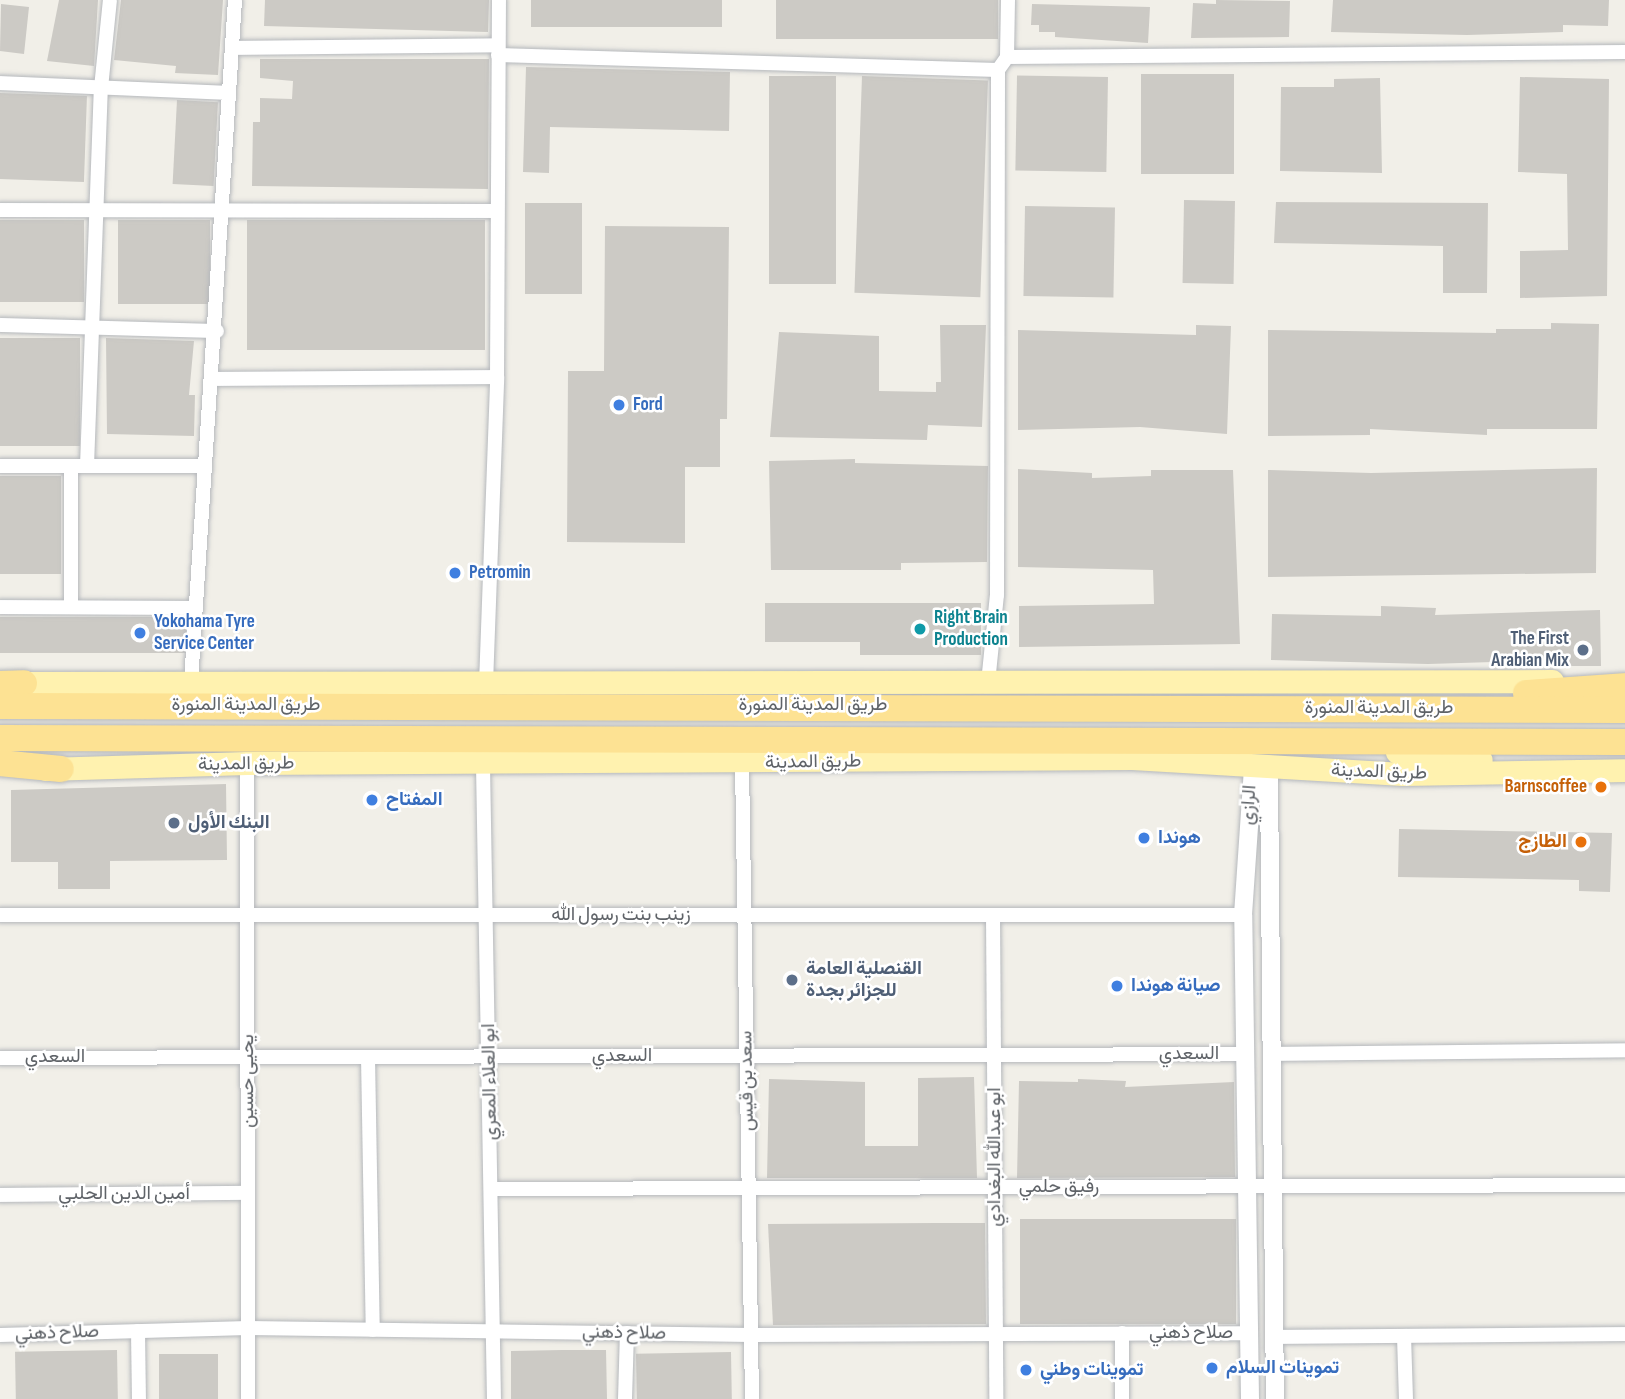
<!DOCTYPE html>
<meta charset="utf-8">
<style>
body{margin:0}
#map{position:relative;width:1625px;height:1399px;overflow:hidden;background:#f1efe8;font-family:"Sofia Sans Condensed",Vazirmatn,sans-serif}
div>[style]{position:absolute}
.building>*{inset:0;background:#cccac5;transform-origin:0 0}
.roads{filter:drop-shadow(0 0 2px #b5b8bc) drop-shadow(0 0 2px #b5b8bc)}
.minor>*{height:14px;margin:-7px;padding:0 7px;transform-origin:7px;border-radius:7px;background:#fff}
.tertiary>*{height:18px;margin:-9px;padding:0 9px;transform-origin:9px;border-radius:9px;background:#fff}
.primary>*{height:23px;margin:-11.5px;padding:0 11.5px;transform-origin:11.5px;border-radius:11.5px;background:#fff2af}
.motorway>*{height:26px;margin:-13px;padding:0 13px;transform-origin:13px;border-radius:13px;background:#fde293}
.dots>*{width:19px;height:19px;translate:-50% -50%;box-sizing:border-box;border:4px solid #fff;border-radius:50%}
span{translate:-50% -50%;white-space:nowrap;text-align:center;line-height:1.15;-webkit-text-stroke:5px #fff;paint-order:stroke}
.shop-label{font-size:19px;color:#366cbe;font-weight:700}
.left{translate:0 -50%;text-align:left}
.culture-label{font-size:19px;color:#0d838f;font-weight:700}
.service-label{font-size:19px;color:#4e5e75;font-weight:700}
.right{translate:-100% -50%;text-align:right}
.street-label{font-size:19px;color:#5f6368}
.food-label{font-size:19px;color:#c56008;font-weight:700}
</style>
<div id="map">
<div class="building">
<i style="clip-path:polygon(59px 0,98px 0,94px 66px,47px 61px)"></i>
<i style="clip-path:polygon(121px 0,223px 0,218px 75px,175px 73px,176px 66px,114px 60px)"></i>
<i style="clip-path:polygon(265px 0,489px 0,488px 32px,264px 26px)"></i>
<i style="left:531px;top:0;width:191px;height:27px"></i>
<i style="left:776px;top:0;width:222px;height:39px"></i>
<i style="clip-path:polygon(1216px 0,1290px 1px,1289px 37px,1191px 38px,1193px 3px,1216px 4px)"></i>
<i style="clip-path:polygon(1333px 0,1609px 0,1608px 26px,1563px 25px,1563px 32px,1467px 35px,1331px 32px)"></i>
<i style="clip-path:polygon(1px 4px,29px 7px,24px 54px,0 51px)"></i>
<i style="clip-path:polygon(1032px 4px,1150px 7px,1148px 43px,1055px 37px,1055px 32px,1039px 32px,1039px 25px,1031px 25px)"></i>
<i style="clip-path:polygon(260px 59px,489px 59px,488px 189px,252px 186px,253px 122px,260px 122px,260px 98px,292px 99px,293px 81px,260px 78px)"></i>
<i style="clip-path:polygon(526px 67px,730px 72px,729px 131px,550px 127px,549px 173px,523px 172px)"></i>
<i style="left:1141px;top:74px;width:93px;height:100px"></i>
<i style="left:769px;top:76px;width:67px;height:208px"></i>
<i style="left:862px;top:76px;width:126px;height:217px;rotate:2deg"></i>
<i style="left:1108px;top:77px;width:95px;height:91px;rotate:91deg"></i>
<i style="clip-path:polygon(1520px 77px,1609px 79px,1607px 296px,1520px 298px,1520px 251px,1568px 250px,1567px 174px,1518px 172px)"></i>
<i style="clip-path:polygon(1380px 78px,1382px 173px,1280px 171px,1281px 87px,1334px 87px,1334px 79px)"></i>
<i style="left:0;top:93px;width:87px;height:86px;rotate:2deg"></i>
<i style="left:177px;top:100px;width:41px;height:84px;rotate:3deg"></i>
<i style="left:1184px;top:200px;width:51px;height:83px;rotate:1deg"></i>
<i style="clip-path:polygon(1276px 202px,1488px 203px,1487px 293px,1443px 293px,1443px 246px,1274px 243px)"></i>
<i style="left:525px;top:203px;width:57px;height:91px"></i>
<i style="left:1025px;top:206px;width:90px;height:90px;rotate:1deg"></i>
<i style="left:0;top:220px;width:84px;height:82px"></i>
<i style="left:118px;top:220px;width:92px;height:84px"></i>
<i style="left:247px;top:220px;width:238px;height:130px"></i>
<i style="clip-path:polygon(605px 226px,729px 227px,727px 419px,720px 419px,720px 467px,685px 467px,685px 543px,567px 542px,568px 371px,604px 371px)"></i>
<i style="clip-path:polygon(1551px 323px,1599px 324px,1597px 429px,1487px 429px,1487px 435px,1370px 429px,1370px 435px,1268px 436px,1268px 330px,1496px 333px,1496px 329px,1551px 329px)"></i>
<i style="clip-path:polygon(940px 325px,986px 325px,982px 427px,928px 425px,927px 440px,770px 437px,779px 332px,879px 336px,879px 391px,936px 392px,936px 382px,941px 382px)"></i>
<i style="clip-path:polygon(1196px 325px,1231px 326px,1227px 434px,1140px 427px,1018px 430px,1018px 330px,1196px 335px)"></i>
<i style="left:0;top:338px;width:80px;height:108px"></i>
<i style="clip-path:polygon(106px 338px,194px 341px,189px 395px,195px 395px,194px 436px,107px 434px)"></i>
<i style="clip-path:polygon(855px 459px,855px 463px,988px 466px,987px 562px,901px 563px,901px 570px,771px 570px,769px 461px)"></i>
<i style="clip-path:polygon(1597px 468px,1596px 573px,1268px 577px,1268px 470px,1371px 473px)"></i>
<i style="clip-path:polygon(1018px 469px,1092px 473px,1092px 478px,1151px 476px,1151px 470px,1233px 470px,1240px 644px,1019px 647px,1019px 606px,1154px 604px,1153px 570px,1018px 567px)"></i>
<i style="left:0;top:476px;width:61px;height:98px"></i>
<i style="clip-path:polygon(765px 603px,981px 603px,981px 655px,860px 655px,860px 642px,765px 642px)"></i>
<i style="clip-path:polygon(1381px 606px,1436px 608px,1435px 615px,1600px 610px,1601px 666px,1557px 666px,1557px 660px,1428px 664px,1271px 660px,1272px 614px,1381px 616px)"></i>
<i style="left:0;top:617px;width:186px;height:36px"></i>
<i style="clip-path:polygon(226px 784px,227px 860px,110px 861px,110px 889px,58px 889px,58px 862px,11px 862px,11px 790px)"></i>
<i style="clip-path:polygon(1399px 829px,1612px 833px,1610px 892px,1579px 891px,1579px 880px,1398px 877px)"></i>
<i style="clip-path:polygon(974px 1077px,977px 1178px,767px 1178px,769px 1079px,865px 1082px,865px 1146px,918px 1146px,918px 1078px)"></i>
<i style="clip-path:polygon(1078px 1079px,1126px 1081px,1125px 1087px,1234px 1082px,1235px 1177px,1017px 1178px,1019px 1081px,1078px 1082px)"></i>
<i style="left:1020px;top:1219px;width:216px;height:105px"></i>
<i style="clip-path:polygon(934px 1223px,985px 1223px,986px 1324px,773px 1325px,768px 1224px)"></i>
<i style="left:117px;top:1350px;width:49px;height:102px;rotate:89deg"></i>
<i style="clip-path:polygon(562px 1350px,606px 1350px,607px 1399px,511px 1399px,511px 1351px)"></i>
<i style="left:731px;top:1352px;width:47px;height:95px;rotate:89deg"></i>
<i style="left:218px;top:1354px;width:45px;height:59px;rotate:90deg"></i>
</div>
<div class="roads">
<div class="minor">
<i style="left:232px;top:48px;width:266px;rotate:-0.6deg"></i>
<i style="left:498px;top:55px;width:500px;rotate:1.72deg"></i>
<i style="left:1007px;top:57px;width:618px;rotate:-0.46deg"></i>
<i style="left:0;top:83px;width:229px;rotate:2.5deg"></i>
<i style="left:0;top:210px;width:497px;rotate:0.1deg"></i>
<i style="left:0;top:325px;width:217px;rotate:1.6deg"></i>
<i style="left:212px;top:379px;width:285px;rotate:-0.4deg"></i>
<i style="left:0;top:466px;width:205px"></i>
<i style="left:71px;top:466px;width:141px;rotate:90deg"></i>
<i style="left:87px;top:466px;width:378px;rotate:-87.9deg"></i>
<i style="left:101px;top:88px;width:88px;rotate:-84.2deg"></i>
<i style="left:0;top:607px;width:193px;rotate:0.3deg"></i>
<i style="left:191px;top:682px;width:683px;rotate:-86.31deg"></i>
<i style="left:988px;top:683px;width:88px;rotate:-84.2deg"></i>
<i style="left:997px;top:595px;width:525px;rotate:-89.89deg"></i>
<i style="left:998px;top:70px;width:16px;rotate:-55deg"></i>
<i style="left:1007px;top:57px;width:57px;rotate:-89deg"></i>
<i style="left:486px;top:684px;width:307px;rotate:-87.9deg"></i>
<i style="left:497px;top:377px;width:377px;rotate:-89.7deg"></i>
<i style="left:247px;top:763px;width:636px;rotate:89.91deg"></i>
<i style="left:742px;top:763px;width:636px;rotate:89.1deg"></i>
<i style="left:483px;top:765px;width:634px;rotate:89.01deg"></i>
<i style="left:0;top:915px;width:1243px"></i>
<i style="left:993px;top:915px;width:484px;rotate:89.6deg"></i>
<i style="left:1271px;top:1054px;width:354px;rotate:-0.6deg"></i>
<i style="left:368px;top:1057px;width:273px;rotate:89deg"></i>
<i style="left:0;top:1058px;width:1245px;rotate:-0.18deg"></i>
<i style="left:492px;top:1189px;width:1133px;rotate:-0.2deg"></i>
<i style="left:0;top:1195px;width:248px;rotate:-0.5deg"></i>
<i style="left:138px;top:1331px;width:68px;rotate:89.2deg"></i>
<i style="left:0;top:1335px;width:248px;rotate:-1.6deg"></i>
<i style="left:248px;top:1328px;width:503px;rotate:0.8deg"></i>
<i style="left:751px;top:1335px;width:498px;rotate:-0.2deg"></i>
<i style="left:1404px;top:1336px;width:63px;rotate:88.2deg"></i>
<i style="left:1274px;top:1337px;width:351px;rotate:-0.5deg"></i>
<i style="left:625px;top:1399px;width:66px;rotate:-88.3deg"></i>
<i style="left:1122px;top:1399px;width:66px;rotate:-90deg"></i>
</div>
<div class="tertiary">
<i style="left:1250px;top:1399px;width:484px;rotate:-90.8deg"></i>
<i style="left:1243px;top:915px;width:148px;rotate:-86.1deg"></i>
<i style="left:1253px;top:767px;width:20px;rotate:37deg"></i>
<i style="left:1269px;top:779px;width:620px;rotate:89.45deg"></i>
</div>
<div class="primary">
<i style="left:8px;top:683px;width:1544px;rotate:-0.07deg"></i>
<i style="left:1397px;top:752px;width:84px;rotate:5.4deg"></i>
<i style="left:45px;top:769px;width:202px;rotate:-1.7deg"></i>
<i style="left:247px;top:763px;width:885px;rotate:-0.32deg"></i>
<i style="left:1132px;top:758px;width:271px;rotate:3.4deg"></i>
<i style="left:1403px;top:774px;width:222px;rotate:-1deg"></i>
</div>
<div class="motorway">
<i style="left:0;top:684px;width:24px;rotate:-2deg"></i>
<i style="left:1526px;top:693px;width:99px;rotate:-4deg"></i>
<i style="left:0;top:706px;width:1625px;rotate:0.14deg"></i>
<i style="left:0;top:738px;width:1625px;rotate:0.14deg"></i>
<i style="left:0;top:763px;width:61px;rotate:5.6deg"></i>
</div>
</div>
<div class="dots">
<i style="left:619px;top:405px;background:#3f7fe0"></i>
<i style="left:455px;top:573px;background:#3f7fe0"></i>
<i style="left:920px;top:629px;background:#0f9aa8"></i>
<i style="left:140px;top:633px;background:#3f7fe0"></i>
<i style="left:1583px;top:650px;background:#5c6f8a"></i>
<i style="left:1601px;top:787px;background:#e8710a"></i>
<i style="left:372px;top:800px;background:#3f7fe0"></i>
<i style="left:174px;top:823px;background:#5c6f8a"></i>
<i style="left:1144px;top:838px;background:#3f7fe0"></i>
<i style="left:1581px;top:842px;background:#e8710a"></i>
<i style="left:792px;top:980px;background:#5c6f8a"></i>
<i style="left:1117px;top:986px;background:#3f7fe0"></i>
<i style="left:1212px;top:1368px;background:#3f7fe0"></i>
<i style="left:1026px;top:1370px;background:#3f7fe0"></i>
</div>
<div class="shop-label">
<span class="left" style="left:633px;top:405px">Ford</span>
<span class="left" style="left:469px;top:573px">Petromin</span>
<span class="left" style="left:154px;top:633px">Yokohama Tyre<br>Service Center</span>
<span class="left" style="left:386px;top:800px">المفتاح</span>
<span class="left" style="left:1158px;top:838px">هوندا</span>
<span class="left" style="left:1131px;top:986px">صيانة هوندا</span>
<span class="left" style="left:1226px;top:1368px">تموينات السلام</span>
<span class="left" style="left:1040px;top:1370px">تموينات وطني</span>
</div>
<div class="culture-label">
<span class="left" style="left:934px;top:629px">Right Brain<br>Production</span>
</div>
<div class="service-label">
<span class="right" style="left:1569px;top:650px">The First<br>Arabian Mix</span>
<span class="left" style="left:188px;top:823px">البنك الأول</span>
<span class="left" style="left:806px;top:980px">القنصلية العامة<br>للجزائر بجدة</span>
</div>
<div class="street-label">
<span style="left:246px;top:705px">طريق المدينة المنورة</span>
<span style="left:813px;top:705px">طريق المدينة المنورة</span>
<span style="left:1379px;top:708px">طريق المدينة المنورة</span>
<span style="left:813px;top:762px;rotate:-1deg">طريق المدينة</span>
<span style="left:246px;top:764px;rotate:-1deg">طريق المدينة</span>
<span style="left:1379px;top:772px;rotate:2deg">طريق المدينة</span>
<span style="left:1249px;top:805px;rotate:-86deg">الرازي</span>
<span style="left:621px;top:915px">زينب بنت رسول الله</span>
<span style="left:1189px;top:1054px">السعدي</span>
<span style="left:622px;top:1056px">السعدي</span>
<span style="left:55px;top:1057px">السعدي</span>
<span style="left:248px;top:1081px;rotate:-90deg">يحيى حسين</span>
<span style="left:747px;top:1081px;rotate:-91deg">سعد بن قيس</span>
<span style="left:490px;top:1082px;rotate:-91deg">ابو العلاء المعري</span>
<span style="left:995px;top:1157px;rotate:-90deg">ابو عبدالله البغدادي</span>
<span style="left:1059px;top:1187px">رفيق حلمي</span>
<span style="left:124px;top:1194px">أمين الدين الحلبي</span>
<span style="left:57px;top:1333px;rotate:-2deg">صلاح ذهني</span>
<span style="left:624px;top:1333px;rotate:1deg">صلاح ذهني</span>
<span style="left:1191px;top:1333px">صلاح ذهني</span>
</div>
<div class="food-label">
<span class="right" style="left:1587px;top:787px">Barnscoffee</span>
<span class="right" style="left:1567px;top:842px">الطازج</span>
</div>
</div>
